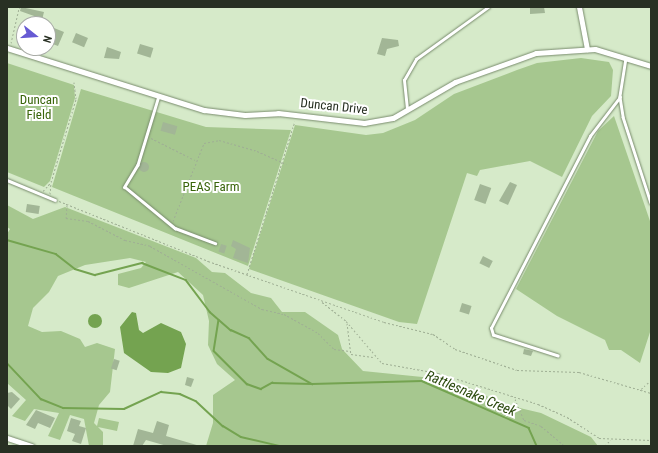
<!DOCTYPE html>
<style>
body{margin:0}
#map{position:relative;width:658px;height:453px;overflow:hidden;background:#d6eac9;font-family:"Roboto Condensed",sans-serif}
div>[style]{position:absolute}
.green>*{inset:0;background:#a6c78f}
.water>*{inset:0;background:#74a350}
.round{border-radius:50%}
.stream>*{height:1.5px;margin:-0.75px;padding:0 0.75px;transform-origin:0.75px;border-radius:0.75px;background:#74a350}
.building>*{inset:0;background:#a2b696;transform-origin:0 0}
.path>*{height:1px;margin-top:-0.5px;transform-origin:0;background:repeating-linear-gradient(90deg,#9faf94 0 2px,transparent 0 4px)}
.roads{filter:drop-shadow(0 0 1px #788b6c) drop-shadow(0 0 1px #788b6c)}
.lane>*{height:2.5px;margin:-1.25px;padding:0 1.25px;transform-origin:1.25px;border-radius:1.25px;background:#fff}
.street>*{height:5px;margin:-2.5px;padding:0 2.5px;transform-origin:2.5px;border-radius:2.5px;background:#fff}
span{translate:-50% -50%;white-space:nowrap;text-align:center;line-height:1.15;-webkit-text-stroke:4px #fff;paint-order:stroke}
.park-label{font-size:13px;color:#39650a}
.street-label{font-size:13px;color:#283023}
.water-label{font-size:14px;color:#2b4a0e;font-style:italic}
.frame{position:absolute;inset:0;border:8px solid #283023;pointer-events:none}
.north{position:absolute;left:16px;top:16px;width:40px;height:40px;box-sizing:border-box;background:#fff;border:1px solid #a9aca7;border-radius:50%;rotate:107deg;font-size:11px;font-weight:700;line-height:16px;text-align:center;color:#283023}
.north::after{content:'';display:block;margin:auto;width:14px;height:18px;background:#665ad3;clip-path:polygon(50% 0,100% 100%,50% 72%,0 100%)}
</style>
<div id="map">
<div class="green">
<i style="clip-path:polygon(581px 58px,609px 62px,613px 70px,611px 96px,592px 116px,562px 177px,530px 161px,480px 170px,477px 176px,467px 173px,417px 324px,399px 322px,249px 269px,295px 125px,366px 135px,383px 133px,415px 120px,454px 94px,517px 70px,537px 63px)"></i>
<i style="clip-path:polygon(7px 63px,74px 85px,75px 98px,50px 181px,44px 187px,7px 172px)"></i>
<i style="clip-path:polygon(81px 89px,206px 127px,291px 130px,248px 266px,52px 187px)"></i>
<i style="clip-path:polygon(614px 116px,651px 224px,651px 329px,640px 363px,621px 350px,609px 350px,605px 340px,557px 316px,516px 289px,598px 131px)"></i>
<i style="clip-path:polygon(7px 205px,33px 219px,65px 207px,196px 258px,212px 272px,225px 273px,251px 293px,271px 298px,282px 312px,305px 312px,338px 335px,342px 349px,363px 371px,442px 379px,474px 389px,499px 403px,541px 413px,591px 437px,598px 446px,206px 446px,213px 423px,213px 395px,235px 380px,217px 364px,208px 345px,209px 321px,203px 295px,178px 272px,129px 288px,118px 285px,118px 274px,141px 268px,146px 262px,130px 258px,85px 265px,58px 276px,49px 292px,33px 308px,28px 326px,42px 332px,61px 331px,80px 339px,85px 347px,97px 343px,115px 349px,110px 392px,99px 405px,94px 423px,97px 426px,99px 418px,119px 422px,117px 431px,98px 427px,103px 432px,103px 446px,89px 446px,84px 419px,70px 415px,60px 440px,48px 436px,59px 413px,34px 409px,25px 421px,12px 416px,26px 400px,7px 383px,7px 234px,10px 229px,7px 227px)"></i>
</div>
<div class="water">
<i style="clip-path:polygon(132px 312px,136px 313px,139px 330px,143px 333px,161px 323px,181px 332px,186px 344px,181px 368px,168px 373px,151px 372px,124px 353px,120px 327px)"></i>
<i class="round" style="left:88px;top:314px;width:14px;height:14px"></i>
</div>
<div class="stream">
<i style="left:7px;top:240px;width:51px;rotate:15.9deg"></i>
<i style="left:56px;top:254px;width:24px;rotate:38deg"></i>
<i style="left:75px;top:269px;width:21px;rotate:17deg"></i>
<i style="left:95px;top:275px;width:49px;rotate:-14.3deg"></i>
<i style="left:142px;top:263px;width:47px;rotate:21.1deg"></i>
<i style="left:186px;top:280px;width:40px;rotate:53deg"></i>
<i style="left:210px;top:312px;width:28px;rotate:41deg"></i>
<i style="left:231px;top:330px;width:20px;rotate:24deg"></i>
<i style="left:249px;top:338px;width:28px;rotate:48deg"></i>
<i style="left:268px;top:359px;width:51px;rotate:29.6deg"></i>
<i style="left:312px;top:384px;width:110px;rotate:-1.6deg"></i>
<i style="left:422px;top:381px;width:117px;rotate:23.7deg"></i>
<i style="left:529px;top:428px;width:20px;rotate:66deg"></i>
<i style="left:219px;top:320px;width:31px;rotate:99deg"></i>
<i style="left:214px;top:351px;width:47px;rotate:45deg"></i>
<i style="left:247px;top:384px;width:15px;rotate:20deg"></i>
<i style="left:261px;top:389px;width:13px;rotate:-29deg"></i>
<i style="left:272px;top:383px;width:40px;rotate:1.4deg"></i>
<i style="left:7px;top:363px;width:50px;rotate:46.6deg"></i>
<i style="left:41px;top:399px;width:24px;rotate:22deg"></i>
<i style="left:63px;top:408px;width:61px;rotate:0.9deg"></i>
<i style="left:124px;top:409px;width:41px;rotate:-24.7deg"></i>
<i style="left:161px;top:392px;width:19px;rotate:6deg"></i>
<i style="left:180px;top:394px;width:17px;rotate:24deg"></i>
<i style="left:196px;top:401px;width:37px;rotate:43deg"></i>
<i style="left:223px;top:426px;width:21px;rotate:31deg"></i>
<i style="left:241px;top:437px;width:40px;rotate:13deg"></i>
</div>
<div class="building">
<i style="clip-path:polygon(21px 7px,44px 12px,41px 24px,32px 24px,34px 16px,20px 11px)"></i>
<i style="clip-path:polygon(530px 7px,544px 7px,545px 13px,530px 14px)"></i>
<i style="clip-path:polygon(49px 26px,64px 32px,58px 46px,50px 43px,53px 36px,48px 34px)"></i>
<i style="left:76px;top:33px;width:13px;height:10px;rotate:23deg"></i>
<i style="clip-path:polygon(382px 38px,398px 40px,399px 46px,387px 49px,385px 56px,377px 54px)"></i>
<i style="left:140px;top:44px;width:14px;height:10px;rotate:17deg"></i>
<i style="clip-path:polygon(107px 47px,121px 52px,119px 59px,104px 58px)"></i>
<i style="left:163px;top:122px;width:15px;height:9px;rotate:16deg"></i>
<i class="round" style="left:139px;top:162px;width:10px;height:10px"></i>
<i style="clip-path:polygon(510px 182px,517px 185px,508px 205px,499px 201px)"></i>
<i style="left:480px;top:184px;width:12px;height:17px;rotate:20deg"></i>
<i style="left:27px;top:204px;width:13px;height:8px;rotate:9deg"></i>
<i style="clip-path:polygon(233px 240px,250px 248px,248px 263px,233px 258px,236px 249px,231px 246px)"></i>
<i style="left:221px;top:244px;width:6px;height:8px;rotate:18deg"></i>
<i style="left:483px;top:256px;width:11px;height:8px;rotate:27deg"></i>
<i style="left:462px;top:303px;width:10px;height:9px;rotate:17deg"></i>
<i style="clip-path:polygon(524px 349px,533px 351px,531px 356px,523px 354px)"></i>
<i style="left:114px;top:359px;width:6px;height:10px;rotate:18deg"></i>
<i style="clip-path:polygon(187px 377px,194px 379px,191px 387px,185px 385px)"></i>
<i style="clip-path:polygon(12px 392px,20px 399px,11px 409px,7px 405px,7px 393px)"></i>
<i style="clip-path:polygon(36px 410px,55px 418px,50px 428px,38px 423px,35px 429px,26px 425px)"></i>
<i style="clip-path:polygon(71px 418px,81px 421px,79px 426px,86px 428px,81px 444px,72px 441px,75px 434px,67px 431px)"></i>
<i style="clip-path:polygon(157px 421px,169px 425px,166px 436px,200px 446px,167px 446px,146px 440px,142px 446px,133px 446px,138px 429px,153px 433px)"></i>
</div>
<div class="path">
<i style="left:11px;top:43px;width:37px;rotate:-77deg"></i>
<i style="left:151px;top:138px;width:49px;rotate:26.6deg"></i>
<i style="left:43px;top:191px;width:12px;rotate:-48deg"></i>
<i style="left:51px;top:182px;width:87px;rotate:-73.2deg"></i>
<i style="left:76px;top:99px;width:17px;rotate:-97deg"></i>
<i style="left:50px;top:194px;width:11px;rotate:-85deg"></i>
<i style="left:59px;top:201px;width:161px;rotate:21.9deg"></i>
<i style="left:208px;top:261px;width:186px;rotate:19.1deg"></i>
<i style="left:384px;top:322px;width:50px;rotate:13.8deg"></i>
<i style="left:433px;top:334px;width:27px;rotate:34deg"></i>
<i style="left:455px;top:349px;width:65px;rotate:18.7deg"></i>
<i style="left:517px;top:370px;width:62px;rotate:1.8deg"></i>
<i style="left:579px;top:372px;width:75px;rotate:16.3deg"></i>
<i style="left:67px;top:205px;width:13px;rotate:94deg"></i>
<i style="left:66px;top:218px;width:22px;rotate:8deg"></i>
<i style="left:88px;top:221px;width:42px;rotate:27.2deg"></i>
<i style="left:125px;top:240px;width:26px;rotate:13deg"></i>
<i style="left:150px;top:246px;width:129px;rotate:29.4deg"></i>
<i style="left:262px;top:309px;width:23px;rotate:13deg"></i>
<i style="left:284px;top:314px;width:39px;rotate:29deg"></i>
<i style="left:318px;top:333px;width:23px;rotate:45deg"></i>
<i style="left:334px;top:349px;width:16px;rotate:7deg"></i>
<i style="left:173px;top:221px;width:84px;rotate:-68.3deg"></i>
<i style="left:204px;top:143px;width:15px;rotate:-11deg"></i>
<i style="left:219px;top:140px;width:40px;rotate:16deg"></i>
<i style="left:257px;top:151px;width:32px;rotate:24deg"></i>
<i style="left:247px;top:274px;width:160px;rotate:-72.6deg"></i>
<i style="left:322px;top:302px;width:31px;rotate:38deg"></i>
<i style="left:346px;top:321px;width:55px;rotate:49.4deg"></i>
<i style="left:382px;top:363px;width:57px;rotate:10.1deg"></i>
<i style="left:438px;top:373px;width:105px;rotate:17.2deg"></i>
<i style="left:538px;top:404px;width:32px;rotate:24deg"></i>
<i style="left:567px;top:417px;width:38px;rotate:33deg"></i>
<i style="left:599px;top:438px;width:52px;rotate:2.2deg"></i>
<i style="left:347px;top:323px;width:31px;rotate:83deg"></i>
<i style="left:351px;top:354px;width:22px;rotate:8deg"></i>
<i style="left:641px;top:389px;width:13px;rotate:-42deg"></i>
<i style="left:515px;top:399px;width:23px;rotate:67deg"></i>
<i style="left:524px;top:420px;width:18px;rotate:19deg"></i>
<i style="left:541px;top:426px;width:31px;rotate:40deg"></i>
<i style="left:605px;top:446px;width:8px;rotate:-50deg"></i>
</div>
<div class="roads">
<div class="lane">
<i style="left:626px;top:58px;width:39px;rotate:99deg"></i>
<i style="left:620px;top:97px;width:20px;rotate:81deg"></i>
<i style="left:623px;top:117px;width:90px;rotate:72deg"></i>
<i style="left:159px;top:96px;width:72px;rotate:106.9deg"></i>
<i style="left:138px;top:165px;width:26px;rotate:121deg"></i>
<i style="left:125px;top:187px;width:65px;rotate:39.4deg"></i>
<i style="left:175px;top:228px;width:43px;rotate:20.6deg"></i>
<i style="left:407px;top:109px;width:29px;rotate:-96deg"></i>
<i style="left:404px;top:80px;width:24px;rotate:-60deg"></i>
<i style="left:416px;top:59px;width:89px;rotate:-35.8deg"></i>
<i style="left:7px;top:180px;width:52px;rotate:22.6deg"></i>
<i style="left:558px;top:356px;width:68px;rotate:-162.1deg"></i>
<i style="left:493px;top:335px;width:7px;rotate:-106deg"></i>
<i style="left:491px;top:328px;width:216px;rotate:-62.7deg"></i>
<i style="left:590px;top:136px;width:49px;rotate:-52.4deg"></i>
</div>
<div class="street">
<i style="left:579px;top:7px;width:43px;rotate:79.2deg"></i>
<i style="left:7px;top:48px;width:207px;rotate:17.5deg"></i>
<i style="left:204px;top:110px;width:41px;rotate:7deg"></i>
<i style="left:245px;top:115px;width:33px;rotate:-3deg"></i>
<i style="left:278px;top:113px;width:87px;rotate:6.6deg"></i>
<i style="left:364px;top:123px;width:29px;rotate:-10deg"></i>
<i style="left:393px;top:118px;width:72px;rotate:-30.1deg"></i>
<i style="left:455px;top:82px;width:86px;rotate:-19.7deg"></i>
<i style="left:536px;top:53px;width:59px;rotate:-3.9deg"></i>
<i style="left:595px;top:49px;width:59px;rotate:16.9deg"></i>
<i style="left:7px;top:438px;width:26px;rotate:18deg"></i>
</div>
</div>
<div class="park-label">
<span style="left:39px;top:108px">Duncan<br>Field</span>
<span style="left:211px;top:187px">PEAS Farm</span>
</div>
<div class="street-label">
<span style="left:334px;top:107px;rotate:6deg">Duncan Drive</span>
</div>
<div class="water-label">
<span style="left:471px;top:393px;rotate:23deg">Rattlesnake Creek</span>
</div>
<div class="frame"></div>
<div class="north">N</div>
</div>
